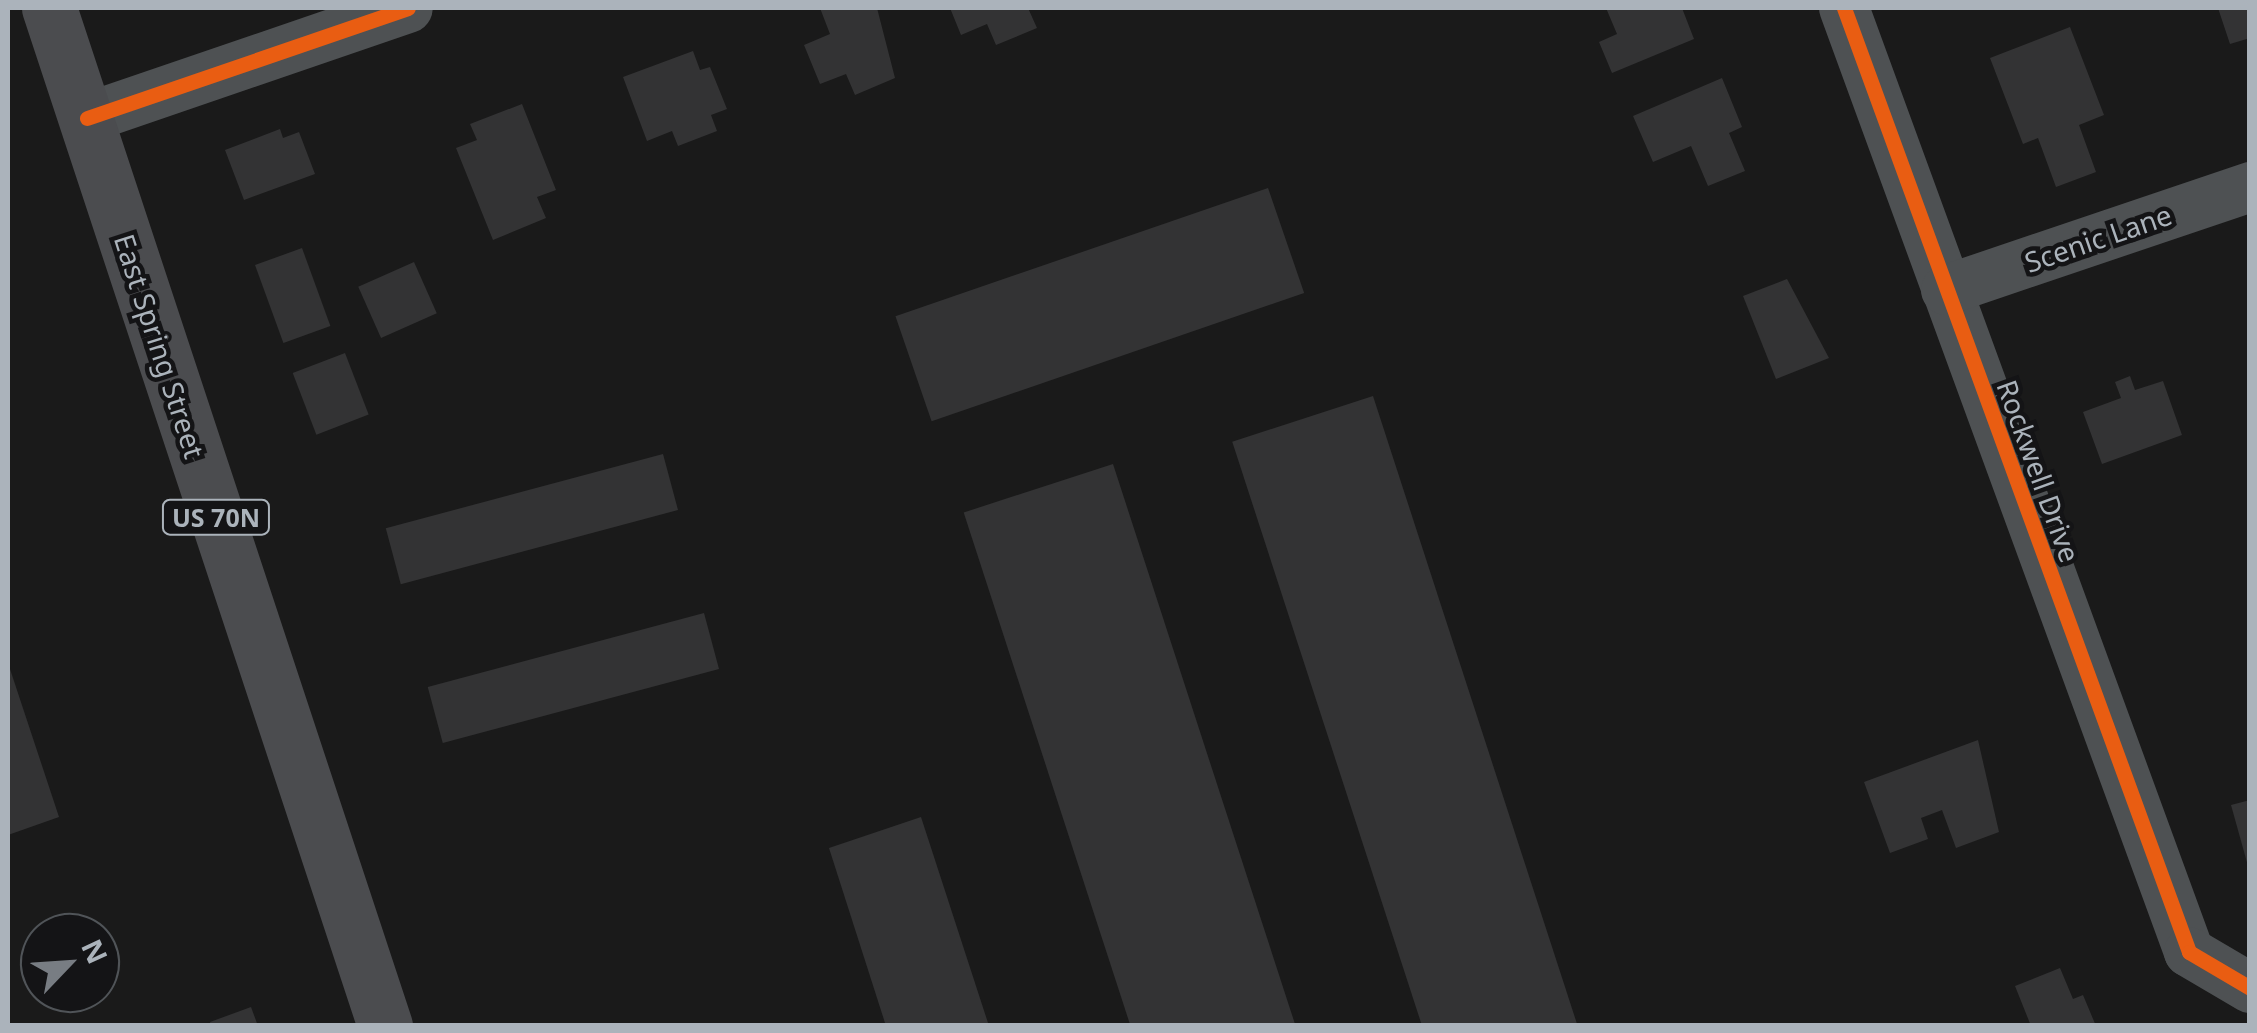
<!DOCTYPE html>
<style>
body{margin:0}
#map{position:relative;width:2257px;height:1033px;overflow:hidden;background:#1a1a1a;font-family:"Noto Sans",sans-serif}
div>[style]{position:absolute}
.building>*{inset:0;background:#333334;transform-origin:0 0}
.minor>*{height:50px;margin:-25px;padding:0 25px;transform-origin:25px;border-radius:25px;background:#4e5153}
.major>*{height:55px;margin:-27.5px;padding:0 27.5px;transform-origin:27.5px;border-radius:27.5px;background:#4b4c4f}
.cycleway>*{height:15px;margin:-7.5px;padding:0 7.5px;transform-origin:7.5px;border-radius:7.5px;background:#e95d12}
span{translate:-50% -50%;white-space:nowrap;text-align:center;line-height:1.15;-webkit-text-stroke:9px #141416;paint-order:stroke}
.shield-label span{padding:2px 8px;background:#141416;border:2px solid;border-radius:8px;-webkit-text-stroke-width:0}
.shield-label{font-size:25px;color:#abb3bb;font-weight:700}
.street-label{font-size:28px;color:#abb3bb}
.frame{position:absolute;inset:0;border:10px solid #abb3bb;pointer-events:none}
.north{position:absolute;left:20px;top:913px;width:100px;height:100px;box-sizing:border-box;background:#141416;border:2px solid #505458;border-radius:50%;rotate:65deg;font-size:28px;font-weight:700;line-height:40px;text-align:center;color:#abb3bb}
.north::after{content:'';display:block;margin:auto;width:35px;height:45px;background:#787d83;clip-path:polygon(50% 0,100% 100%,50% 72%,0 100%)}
</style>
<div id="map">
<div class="building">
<i style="clip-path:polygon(820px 8px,877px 8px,895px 78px,855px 95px,846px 74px,820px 84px,804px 45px,830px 34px)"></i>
<i style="clip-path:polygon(950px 8px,1028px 8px,1037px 28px,996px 45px,987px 24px,961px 35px)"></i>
<i style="clip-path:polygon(1606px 8px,1682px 8px,1694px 39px,1612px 73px,1599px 42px,1617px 34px)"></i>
<i style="clip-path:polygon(2218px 8px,2250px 8px,2250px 38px,2230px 44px)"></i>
<i style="clip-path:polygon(2070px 27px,2104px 115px,2079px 125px,2096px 172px,2056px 187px,2038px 138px,2023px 144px,1990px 58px)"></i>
<i style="clip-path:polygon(693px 51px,700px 70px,710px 67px,727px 109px,711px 115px,717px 131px,678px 146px,672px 131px,647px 141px,623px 77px)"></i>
<i style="clip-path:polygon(1722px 78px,1742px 127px,1729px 133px,1745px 171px,1708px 186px,1691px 146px,1653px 162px,1633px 116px)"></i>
<i style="clip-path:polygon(522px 104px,556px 190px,537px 197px,546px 218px,493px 240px,456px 148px,477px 140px,470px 124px)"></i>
<i style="clip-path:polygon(280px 129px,283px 138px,299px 132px,315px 174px,244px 200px,225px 150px)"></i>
<i style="left:1268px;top:188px;width:111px;height:394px;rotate:71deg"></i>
<i style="left:302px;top:248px;width:83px;height:50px;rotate:70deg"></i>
<i style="left:414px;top:262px;width:56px;height:61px;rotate:66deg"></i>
<i style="clip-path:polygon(1787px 279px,1829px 358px,1776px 379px,1743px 296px)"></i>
<i style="left:345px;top:353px;width:66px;height:56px;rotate:69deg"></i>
<i style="clip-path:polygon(2130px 376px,2135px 390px,2163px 381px,2182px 435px,2102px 464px,2083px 412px,2121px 398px,2115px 382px)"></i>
<i style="left:1373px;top:396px;width:661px;height:148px;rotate:72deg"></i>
<i style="left:663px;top:454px;width:58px;height:287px;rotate:75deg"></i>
<i style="left:1113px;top:464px;width:590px;height:157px;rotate:72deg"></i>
<i style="left:704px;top:613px;width:58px;height:286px;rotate:75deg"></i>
<i style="clip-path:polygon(8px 663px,59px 817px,8px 835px)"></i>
<i style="clip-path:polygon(1978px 740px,1999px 832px,1956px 848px,1942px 810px,1921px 818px,1928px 839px,1890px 853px,1864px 782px)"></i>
<i style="clip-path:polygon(2250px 800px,2250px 866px,2248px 866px,2231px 805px)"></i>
<i style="clip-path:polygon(921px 817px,989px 1026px,886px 1026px,829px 848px)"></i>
<i style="clip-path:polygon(2060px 968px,2073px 999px,2083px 995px,2096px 1026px,2031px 1026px,2015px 986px)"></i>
<i style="clip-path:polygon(251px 1007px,258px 1026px,211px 1026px,210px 1022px)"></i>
</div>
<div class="minor">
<i style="left:1844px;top:8px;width:1005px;rotate:69.92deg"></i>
<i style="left:2189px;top:952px;width:71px;rotate:30.5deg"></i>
<i style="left:87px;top:118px;width:339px;rotate:-18.9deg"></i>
<i style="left:1946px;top:290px;width:321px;rotate:-18.7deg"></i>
</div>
<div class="major">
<i style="left:49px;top:8px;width:1072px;rotate:71.73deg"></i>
</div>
<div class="cycleway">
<i style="left:1844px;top:8px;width:1005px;rotate:69.92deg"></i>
<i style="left:2189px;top:952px;width:71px;rotate:30.5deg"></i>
<i style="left:87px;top:118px;width:339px;rotate:-18.9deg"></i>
</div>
<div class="shield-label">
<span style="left:216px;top:517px">US 70N</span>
</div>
<div class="street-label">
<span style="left:2098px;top:238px;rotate:-19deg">Scenic Lane</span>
<span style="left:160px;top:346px;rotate:72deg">East Spring Street</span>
<span style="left:2039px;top:471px;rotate:70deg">Rockwell Drive</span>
</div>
<div class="frame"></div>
<div class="north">N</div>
</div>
